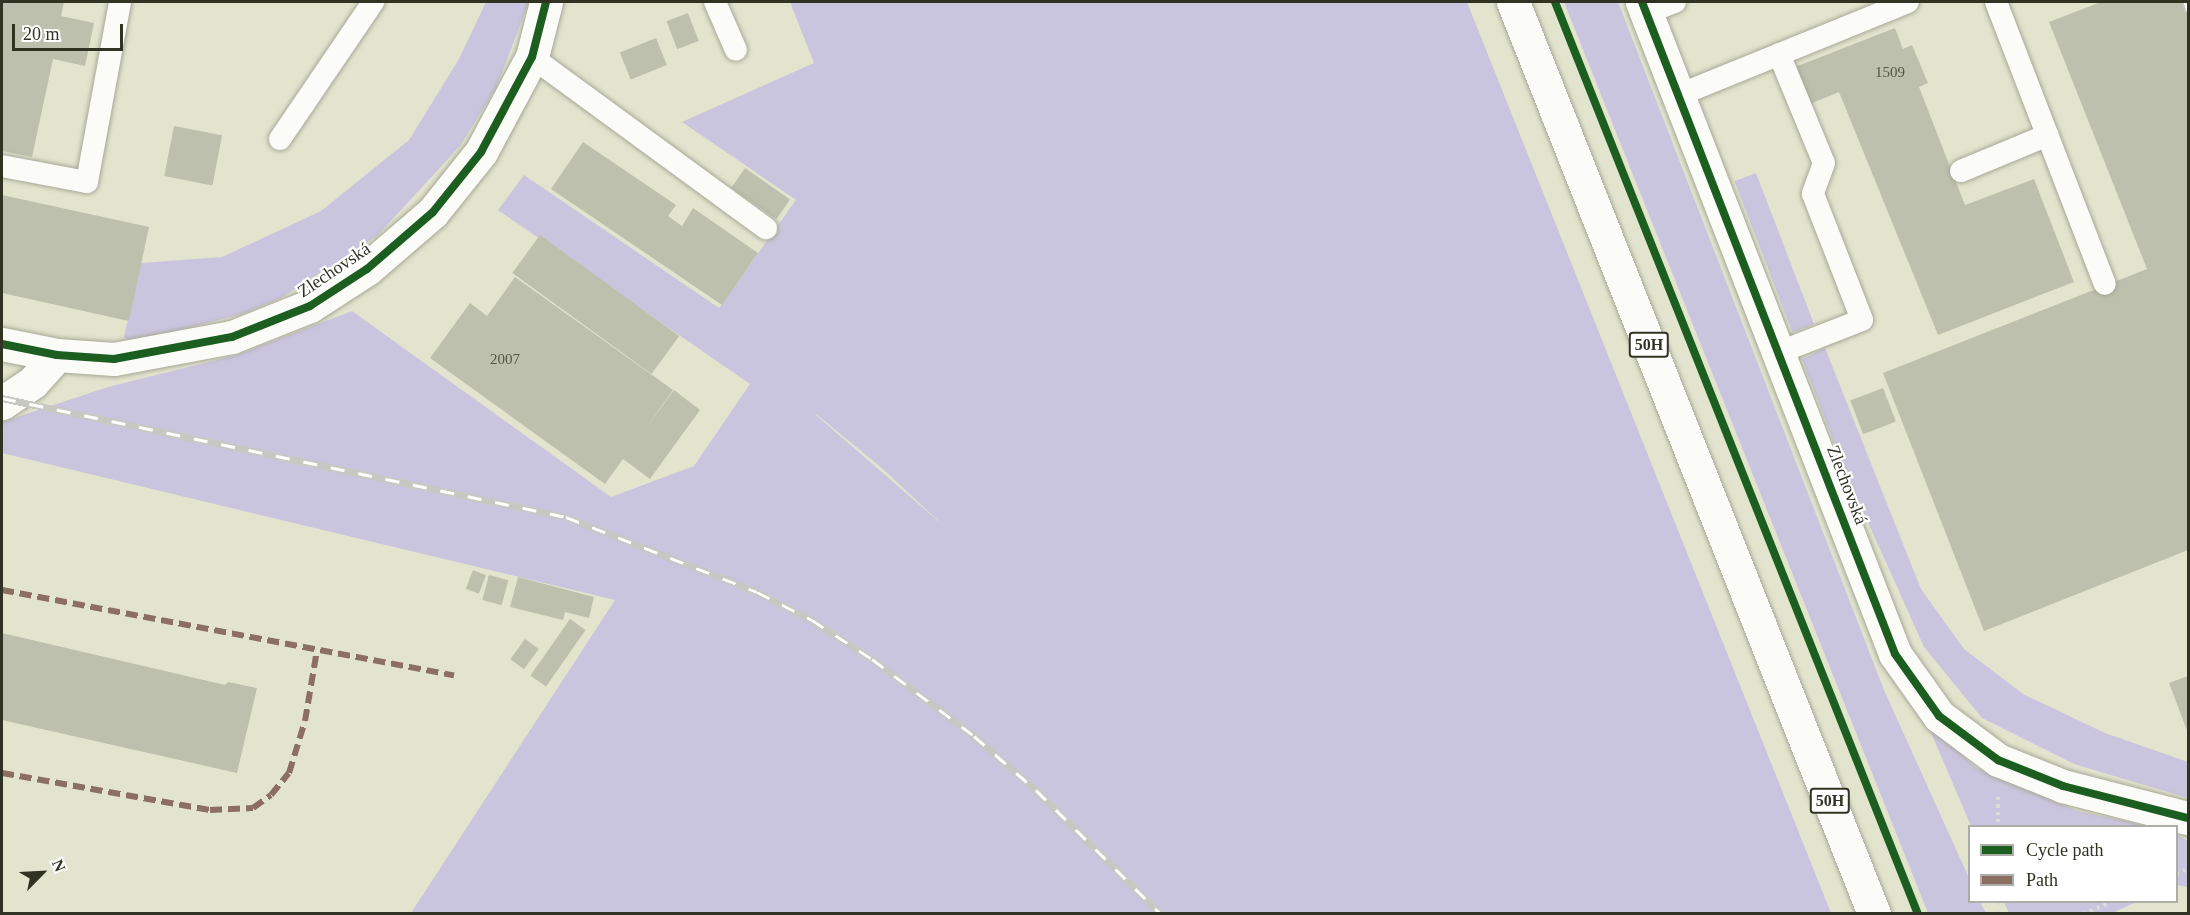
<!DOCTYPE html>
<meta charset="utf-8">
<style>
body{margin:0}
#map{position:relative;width:2190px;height:915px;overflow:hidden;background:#e2e4ce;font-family:Georgia,serif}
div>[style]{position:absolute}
.green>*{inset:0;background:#cac5de;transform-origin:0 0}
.building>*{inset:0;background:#bec0ae;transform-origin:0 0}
.path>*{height:4px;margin-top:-2px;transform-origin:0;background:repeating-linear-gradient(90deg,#ddddd6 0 3px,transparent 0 7.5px)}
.roads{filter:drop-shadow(0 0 2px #a7a897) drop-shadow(0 0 2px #a7a897)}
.lane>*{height:22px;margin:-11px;padding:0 11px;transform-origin:11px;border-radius:11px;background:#fbfbf8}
.street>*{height:33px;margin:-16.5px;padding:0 16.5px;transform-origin:16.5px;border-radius:16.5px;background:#fbfbf8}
.primary>*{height:33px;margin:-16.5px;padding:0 16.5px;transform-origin:16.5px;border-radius:16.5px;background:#fbfbf8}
.rail>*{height:7px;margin-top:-3.5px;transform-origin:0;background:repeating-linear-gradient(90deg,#fff 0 14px,#c7c8c1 0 28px);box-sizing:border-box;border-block:2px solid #c7c8c1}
.quiet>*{height:6px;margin-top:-3px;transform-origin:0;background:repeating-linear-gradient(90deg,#8d6e63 0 12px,transparent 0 18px)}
.cycleway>*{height:8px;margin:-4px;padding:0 4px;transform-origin:4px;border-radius:4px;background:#1b5e20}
span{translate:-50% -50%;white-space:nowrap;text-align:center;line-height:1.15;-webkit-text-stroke:4.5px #fff;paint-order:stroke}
.number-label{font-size:15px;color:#545645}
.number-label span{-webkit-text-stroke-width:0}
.shield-label span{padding:2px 4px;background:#fff;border:2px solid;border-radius:4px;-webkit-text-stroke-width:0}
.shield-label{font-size:16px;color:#313322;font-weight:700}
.street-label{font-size:18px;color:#313322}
.frame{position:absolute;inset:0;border:3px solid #313322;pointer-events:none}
.legend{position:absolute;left:1968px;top:825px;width:210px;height:78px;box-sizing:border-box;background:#fff;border:2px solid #adada7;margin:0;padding:8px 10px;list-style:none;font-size:18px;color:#313322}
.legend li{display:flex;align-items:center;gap:12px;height:30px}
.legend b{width:30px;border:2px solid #adada7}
.north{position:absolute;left:12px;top:843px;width:60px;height:60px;-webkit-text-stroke:4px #fff;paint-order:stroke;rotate:66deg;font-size:16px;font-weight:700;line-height:24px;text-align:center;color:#313322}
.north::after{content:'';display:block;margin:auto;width:21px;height:27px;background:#313322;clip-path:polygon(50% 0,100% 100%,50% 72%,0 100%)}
.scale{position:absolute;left:12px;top:24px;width:111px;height:27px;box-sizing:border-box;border:3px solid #313322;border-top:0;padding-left:8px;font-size:18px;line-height:21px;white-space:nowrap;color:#313322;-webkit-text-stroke:4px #fff;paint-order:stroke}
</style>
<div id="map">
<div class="green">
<i style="clip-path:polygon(486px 2px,529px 2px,496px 88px,460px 146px,377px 236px,281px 298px,242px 314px,130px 343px,124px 337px,141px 263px,222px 257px,321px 211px,409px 140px,459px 59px)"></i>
<i style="clip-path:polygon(evenodd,790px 2px,1467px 2px,1831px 913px,411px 913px,615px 600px,2px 453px,2px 422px,108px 387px,237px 355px,352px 311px,611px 497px,694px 466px,750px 384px,498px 210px,524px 175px,719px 308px,796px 200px,682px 122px,814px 63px,790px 2px,816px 414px,883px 469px,945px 527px,816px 415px,816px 414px)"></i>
<i style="clip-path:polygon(1564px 2px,1618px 2px,1884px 690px,1969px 878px,1970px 902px,1980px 902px,1986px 913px,1928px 913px)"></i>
<i style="left:1756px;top:173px;width:162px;height:23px;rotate:69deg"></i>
<i style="clip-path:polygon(1825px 348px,1921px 589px,1964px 649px,2023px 694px,2105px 733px,2188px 762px,2188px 798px,2074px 764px,1982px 718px,1924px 647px,1845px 471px,1802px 359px)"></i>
<i style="clip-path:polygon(1926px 721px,1976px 768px,2077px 811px,2148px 826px,1971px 826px)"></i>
<i style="clip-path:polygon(2177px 835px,2188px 841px,2188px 887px,2177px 885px)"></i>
<i style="clip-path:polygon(2004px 902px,2136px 902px,2111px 914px,2009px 913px)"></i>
</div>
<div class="building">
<i style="clip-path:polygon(2px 2px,64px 2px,61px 16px,94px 23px,85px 66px,53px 59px,32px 157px,2px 151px)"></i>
<i style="clip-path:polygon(2101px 2px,2188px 2px,2188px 550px,1984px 631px,1883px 373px,2147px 269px,2049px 22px)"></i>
<i style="left:688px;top:13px;width:30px;height:23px;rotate:69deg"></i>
<i style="clip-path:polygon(1895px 28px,1903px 49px,1912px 45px,1928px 83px,1919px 87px,1965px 205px,2034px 179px,2074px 282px,1938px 335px,1839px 92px,1810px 104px,1795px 67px)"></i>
<i style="left:656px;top:38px;width:29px;height:39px;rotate:68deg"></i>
<i style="left:174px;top:126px;width:49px;height:51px;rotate:11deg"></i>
<i style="clip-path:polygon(583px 142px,676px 205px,668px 216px,682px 226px,693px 208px,758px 253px,722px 305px,551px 189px)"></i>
<i style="left:745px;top:168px;width:55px;height:24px;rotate:35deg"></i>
<i style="clip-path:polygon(2px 195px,149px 227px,129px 321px,2px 293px)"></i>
<i style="left:540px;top:235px;width:172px;height:47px;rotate:36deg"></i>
<i style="clip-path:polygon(515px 277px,673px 390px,647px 427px,674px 390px,700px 410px,650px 479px,623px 459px,605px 484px,430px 358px,470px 303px,487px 316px)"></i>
<i style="left:1883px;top:388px;width:36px;height:35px;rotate:69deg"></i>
<i style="left:473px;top:570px;width:14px;height:20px;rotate:21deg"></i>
<i style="left:489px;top:575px;width:20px;height:26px;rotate:15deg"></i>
<i style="clip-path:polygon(518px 577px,594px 597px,589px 618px,565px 612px,563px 620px,510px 607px)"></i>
<i style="left:570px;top:619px;width:19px;height:69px;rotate:35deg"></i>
<i style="clip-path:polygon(2px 633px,225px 685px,228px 682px,257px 688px,237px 773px,2px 720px)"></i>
<i style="left:525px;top:639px;width:17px;height:25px;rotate:36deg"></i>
<i style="clip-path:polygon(2188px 676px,2188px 733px,2169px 683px)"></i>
</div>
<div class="path">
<i style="left:1998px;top:797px;width:29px;rotate:90deg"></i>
<i style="left:2176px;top:874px;width:13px;rotate:-23deg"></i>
<i style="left:1998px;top:902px;width:12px;rotate:90deg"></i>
<i style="left:2083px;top:914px;width:30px;rotate:-23deg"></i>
</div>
<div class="roads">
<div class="lane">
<i style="left:715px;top:2px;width:52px;rotate:66.4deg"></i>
<i style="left:1996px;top:2px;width:302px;rotate:68.9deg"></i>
<i style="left:1646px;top:13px;width:31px;rotate:-21deg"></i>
<i style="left:1779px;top:54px;width:118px;rotate:67.6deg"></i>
<i style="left:1824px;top:163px;width:33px;rotate:110deg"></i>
<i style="left:1813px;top:194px;width:135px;rotate:68.7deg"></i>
<i style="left:1862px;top:320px;width:88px;rotate:158.7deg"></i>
<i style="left:532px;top:57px;width:290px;rotate:36.2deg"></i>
<i style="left:1679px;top:95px;width:247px;rotate:-22.1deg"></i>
<i style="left:280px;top:139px;width:166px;rotate:-55.8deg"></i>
<i style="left:2px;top:166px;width:86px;rotate:10.7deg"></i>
<i style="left:87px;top:182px;width:183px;rotate:-79.6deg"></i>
<i style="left:1961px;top:171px;width:94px;rotate:-22.5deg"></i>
</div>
<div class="street">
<i style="left:1642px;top:2px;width:699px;rotate:68.79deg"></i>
<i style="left:1895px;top:654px;width:76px;rotate:54.6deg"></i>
<i style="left:1939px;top:716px;width:74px;rotate:36.7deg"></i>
<i style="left:1998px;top:760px;width:70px;rotate:21.8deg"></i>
<i style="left:2063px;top:786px;width:129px;rotate:14.4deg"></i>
<i style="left:2px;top:344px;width:56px;rotate:11.3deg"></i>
<i style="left:57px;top:355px;width:57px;rotate:4deg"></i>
<i style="left:114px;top:359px;width:120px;rotate:-10.6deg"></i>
<i style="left:232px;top:337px;width:84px;rotate:-21.7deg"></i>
<i style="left:310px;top:306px;width:68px;rotate:-33deg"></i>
<i style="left:367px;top:269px;width:87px;rotate:-40.8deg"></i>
<i style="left:433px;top:212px;width:77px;rotate:-51.3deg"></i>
<i style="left:481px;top:152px;width:108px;rotate:-61.8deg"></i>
<i style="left:532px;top:57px;width:57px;rotate:-75.7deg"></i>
<i style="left:2px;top:403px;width:37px;rotate:-34deg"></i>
<i style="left:33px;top:382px;width:36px;rotate:-48deg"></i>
</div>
<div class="primary">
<i style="left:1513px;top:2px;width:981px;rotate:68.4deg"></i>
</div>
</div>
<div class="rail">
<i style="left:2185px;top:2px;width:9px;rotate:72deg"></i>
<i style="left:2px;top:398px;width:576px;rotate:11.91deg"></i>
<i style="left:566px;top:517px;width:205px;rotate:21.4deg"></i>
<i style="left:757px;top:592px;width:62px;rotate:27deg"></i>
<i style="left:812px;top:620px;width:72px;rotate:33deg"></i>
<i style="left:872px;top:659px;width:128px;rotate:37deg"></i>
<i style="left:974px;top:736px;width:82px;rotate:41.1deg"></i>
<i style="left:1036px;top:790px;width:176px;rotate:44.8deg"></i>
</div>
<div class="quiet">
<i style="left:2px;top:590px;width:460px;rotate:10.7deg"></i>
<i style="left:2px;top:773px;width:211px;rotate:10.1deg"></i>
<i style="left:210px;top:810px;width:43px;rotate:-2.7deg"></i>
<i style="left:253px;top:808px;width:22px;rotate:-36deg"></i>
<i style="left:271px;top:795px;width:28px;rotate:-51deg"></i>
<i style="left:289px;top:773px;width:54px;rotate:-72.9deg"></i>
<i style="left:305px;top:721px;width:72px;rotate:-80.4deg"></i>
</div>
<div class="cycleway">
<i style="left:1555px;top:2px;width:982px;rotate:68.3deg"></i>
<i style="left:1642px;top:2px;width:699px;rotate:68.79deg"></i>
<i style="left:1895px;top:654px;width:76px;rotate:54.6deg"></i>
<i style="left:1939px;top:716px;width:74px;rotate:36.7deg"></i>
<i style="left:1998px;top:760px;width:70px;rotate:21.8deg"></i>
<i style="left:2063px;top:786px;width:129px;rotate:14.4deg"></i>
<i style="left:2px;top:344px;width:56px;rotate:11.3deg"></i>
<i style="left:57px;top:355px;width:57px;rotate:4deg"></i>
<i style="left:114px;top:359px;width:120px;rotate:-10.6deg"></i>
<i style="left:232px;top:337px;width:84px;rotate:-21.7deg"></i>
<i style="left:310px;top:306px;width:68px;rotate:-33deg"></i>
<i style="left:367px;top:269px;width:87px;rotate:-40.8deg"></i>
<i style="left:433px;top:212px;width:77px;rotate:-51.3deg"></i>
<i style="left:481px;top:152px;width:108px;rotate:-61.8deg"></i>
<i style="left:532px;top:57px;width:57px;rotate:-75.7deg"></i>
</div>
<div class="number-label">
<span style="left:1890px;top:73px">1509</span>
<span style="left:505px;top:360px">2007</span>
</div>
<div class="shield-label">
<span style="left:1649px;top:345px">50H</span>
<span style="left:1830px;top:801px">50H</span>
</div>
<div class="street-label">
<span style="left:334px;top:270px;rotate:-34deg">Zlechovská</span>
<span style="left:1847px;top:485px;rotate:69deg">Zlechovská</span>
</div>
<div class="frame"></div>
<ul class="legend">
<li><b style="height:8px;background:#1b5e20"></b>Cycle path</li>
<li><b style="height:8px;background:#8d6e63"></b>Path</li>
</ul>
<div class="north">N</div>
<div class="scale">20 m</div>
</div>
